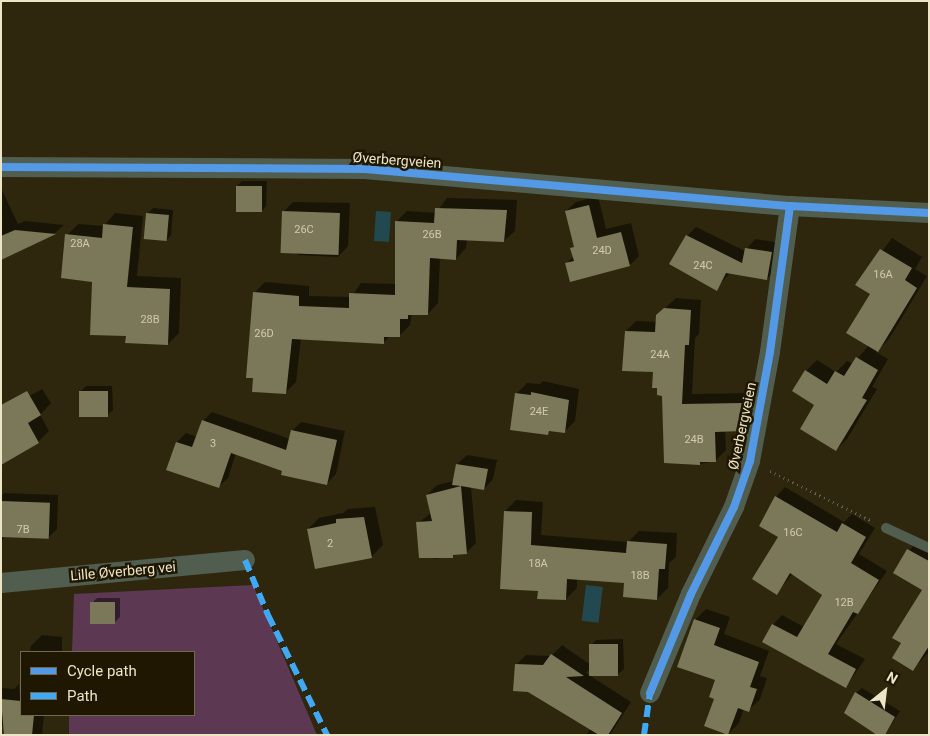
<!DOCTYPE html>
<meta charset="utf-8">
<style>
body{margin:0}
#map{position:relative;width:930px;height:736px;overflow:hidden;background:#2e270d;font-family:Roboto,sans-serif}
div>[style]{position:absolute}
.green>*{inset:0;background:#5d3852}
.water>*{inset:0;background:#22494f;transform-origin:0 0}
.shadow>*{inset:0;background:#0007}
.building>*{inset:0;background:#7a7859;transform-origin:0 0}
.path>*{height:3px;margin-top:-1.5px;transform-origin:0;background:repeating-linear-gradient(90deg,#5e6556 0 1px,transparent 0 5px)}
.lane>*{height:10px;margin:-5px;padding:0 5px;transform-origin:5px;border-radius:5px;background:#515e4f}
.street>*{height:20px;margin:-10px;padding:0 10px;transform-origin:10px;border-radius:10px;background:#515e4f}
.quiet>*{height:6px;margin-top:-3px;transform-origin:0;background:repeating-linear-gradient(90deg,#3fa9f5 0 12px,transparent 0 18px)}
.cycleway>*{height:8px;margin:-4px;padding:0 4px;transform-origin:4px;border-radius:4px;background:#5399e6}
span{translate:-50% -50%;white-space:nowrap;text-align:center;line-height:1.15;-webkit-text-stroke:5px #1f1702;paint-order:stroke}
.number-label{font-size:11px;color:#d1caac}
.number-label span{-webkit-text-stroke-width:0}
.street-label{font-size:14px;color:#eee5c7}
.frame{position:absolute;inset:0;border:2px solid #eee5c7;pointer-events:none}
.legend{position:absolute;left:20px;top:651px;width:175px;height:65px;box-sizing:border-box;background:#1f1702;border:1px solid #726951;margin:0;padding:6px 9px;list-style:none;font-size:15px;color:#eee5c7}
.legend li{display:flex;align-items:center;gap:10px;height:25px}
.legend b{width:25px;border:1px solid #726951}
.north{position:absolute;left:860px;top:666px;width:50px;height:50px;-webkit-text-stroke:4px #1f1702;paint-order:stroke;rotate:29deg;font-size:14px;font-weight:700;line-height:20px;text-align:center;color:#eee5c7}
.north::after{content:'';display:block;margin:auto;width:18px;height:22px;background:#eee5c7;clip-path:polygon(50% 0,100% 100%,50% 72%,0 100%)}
</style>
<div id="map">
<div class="green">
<i style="clip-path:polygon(253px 585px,317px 735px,69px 735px,69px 715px,194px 715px,194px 652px,72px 652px,74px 594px)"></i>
</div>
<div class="water">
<i style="left:376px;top:211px;width:15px;height:30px;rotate:4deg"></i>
<i style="left:586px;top:585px;width:17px;height:36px;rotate:7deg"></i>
</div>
<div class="shadow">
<i style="clip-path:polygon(242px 181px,267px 181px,266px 206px,261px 212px,237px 186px)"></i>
<i style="clip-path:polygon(1px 188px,18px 224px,25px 221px,64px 225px,55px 233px,1px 259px)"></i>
<i style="clip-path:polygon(598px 196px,606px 229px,631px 223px,639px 256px,630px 265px,567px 263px,574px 256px,572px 248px,575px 246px,566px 211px,576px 202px)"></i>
<i style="clip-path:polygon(447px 198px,517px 200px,515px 231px,504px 241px,467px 239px,466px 248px,456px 259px,440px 258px,438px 303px,428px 314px,412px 314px,410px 325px,399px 336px,390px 336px,383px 343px,301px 338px,296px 382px,285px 393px,254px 293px,265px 282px,309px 286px,309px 296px,351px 297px,361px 283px,396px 284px,396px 222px,407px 211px,436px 213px)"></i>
<i style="clip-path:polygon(293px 202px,350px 203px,348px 246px,338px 257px,298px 255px,283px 212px)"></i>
<i style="clip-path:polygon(153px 208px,173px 210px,171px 235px,166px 241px,147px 214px)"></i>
<i style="clip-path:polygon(115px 213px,143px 216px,137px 276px,181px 278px,179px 333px,168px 344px,127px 335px,67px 235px,78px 224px,104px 226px)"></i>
<i style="clip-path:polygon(696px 227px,745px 251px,755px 239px,780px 243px,776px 269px,767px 279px,730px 273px,716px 289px,687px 236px)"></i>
<i style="clip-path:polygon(892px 238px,922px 257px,915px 269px,927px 276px,889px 339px,876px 352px,888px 359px,872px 387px,877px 389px,847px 439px,836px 450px,816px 405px,806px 371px,817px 360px,836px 372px,847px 361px,853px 364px,869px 345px,871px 293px,857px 285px)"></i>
<i style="clip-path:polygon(676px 298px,701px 300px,699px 334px,695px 338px,692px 394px,753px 393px,753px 420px,743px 430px,725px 430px,726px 450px,715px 461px,700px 464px,654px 371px,626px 331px,636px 321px,657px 322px,658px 315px)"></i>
<i style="clip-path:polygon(543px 381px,579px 389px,575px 421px,564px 432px,551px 430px,548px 433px,516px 394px,527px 383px,540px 384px)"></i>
<i style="clip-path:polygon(86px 386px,112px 386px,113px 410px,107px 415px,80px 392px)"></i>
<i style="clip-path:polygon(42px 389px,51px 403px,40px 415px,49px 431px,38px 442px,1px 412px)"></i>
<i style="clip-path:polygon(212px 412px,290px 439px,292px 431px,301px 422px,345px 431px,336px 474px,327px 483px,236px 453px,228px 478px,218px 487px,177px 442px,186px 433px,197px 437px,203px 421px)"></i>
<i style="clip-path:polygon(467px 455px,497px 460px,493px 479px,484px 489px,471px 487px,476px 543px,466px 553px,434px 559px,418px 523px,431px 513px,427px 495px,437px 485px,454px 481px,457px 464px)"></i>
<i style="clip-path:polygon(785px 487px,844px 522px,852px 514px,875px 528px,859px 554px,887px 571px,836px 644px,865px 659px,846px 687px,773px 625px,782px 615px,804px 627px,824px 594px,793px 573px,777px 593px,779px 536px,776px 497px)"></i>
<i style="clip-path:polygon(4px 493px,58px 495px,57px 529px,48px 538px,4px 536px,1px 545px,1px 496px)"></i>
<i style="clip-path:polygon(516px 500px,543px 502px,541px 535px,628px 542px,639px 531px,677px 533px,676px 557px,669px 563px,668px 588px,657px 599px,625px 582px,577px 579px,577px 588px,566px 599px,539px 590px,505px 511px)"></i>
<i style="clip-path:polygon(375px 507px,383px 545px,372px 556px,308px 529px,319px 518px,343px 513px,348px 509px)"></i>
<i style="clip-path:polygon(914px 544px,929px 553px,929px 569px,895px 573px)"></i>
<i style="clip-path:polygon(929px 582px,929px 652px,913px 669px,903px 643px)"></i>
<i style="clip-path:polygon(97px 598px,120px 598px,120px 617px,114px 623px,92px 603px)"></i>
<i style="clip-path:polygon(706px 609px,730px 617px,724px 634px,769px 651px,760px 676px,767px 678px,760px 699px,749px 710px,744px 708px,739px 723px,728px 734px,715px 698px,717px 679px,695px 620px)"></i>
<i style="clip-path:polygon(42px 635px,62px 637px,62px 652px,30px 652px,31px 646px)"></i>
<i style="clip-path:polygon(623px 639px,624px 669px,618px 674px,591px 667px,586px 673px,631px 702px,610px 735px,586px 735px,591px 728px,516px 665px,526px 655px,551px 656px,562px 645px,591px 665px,591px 645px,596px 640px)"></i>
<i style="clip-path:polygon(19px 684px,21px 715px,44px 715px,42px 735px,5px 735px,5px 726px,1px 725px,1px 688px,14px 689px)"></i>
<i style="clip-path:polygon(862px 688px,900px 711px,885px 735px,880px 735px,856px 693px)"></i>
</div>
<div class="building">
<i style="left:236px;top:186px;width:26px;height:26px"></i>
<i style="clip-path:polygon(589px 205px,597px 238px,621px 232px,630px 266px,570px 282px,565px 263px,574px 261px,570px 248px,574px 247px,565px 211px)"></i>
<i style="clip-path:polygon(435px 208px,507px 210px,504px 242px,457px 240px,456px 260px,430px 258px,428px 315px,408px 315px,408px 319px,400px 319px,400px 337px,384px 337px,384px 344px,292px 339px,286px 394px,252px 392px,253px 378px,246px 378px,253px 292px,299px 296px,299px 306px,349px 308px,349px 293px,395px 295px,395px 221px,434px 223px)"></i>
<i style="left:282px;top:211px;width:58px;height:42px;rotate:2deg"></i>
<i style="left:146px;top:213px;width:23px;height:26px;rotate:5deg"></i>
<i style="clip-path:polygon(103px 224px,133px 227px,127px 287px,170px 289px,168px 345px,125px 343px,126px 336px,90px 335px,92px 282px,61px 278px,65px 234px,102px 238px)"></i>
<i style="clip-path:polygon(15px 230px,56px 234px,1px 260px,1px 236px)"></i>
<i style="clip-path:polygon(686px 235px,742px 263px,745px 248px,772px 252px,767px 280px,726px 273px,717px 291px,669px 264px)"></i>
<i style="clip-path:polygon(880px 249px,912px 268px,905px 280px,917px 288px,878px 352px,846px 333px,870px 294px,855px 285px)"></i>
<i style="clip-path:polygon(664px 308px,691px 310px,689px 345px,685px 345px,682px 404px,743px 403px,743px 431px,715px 432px,716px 462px,700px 462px,700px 465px,664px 463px,662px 396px,657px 395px,657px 388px,652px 388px,653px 372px,622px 371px,625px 331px,655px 332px,656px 315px)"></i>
<i style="clip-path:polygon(856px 357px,878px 370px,862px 398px,867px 400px,836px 451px,800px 429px,814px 405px,792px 391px,805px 370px,827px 384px,835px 371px,844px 376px)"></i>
<i style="clip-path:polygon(27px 391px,41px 415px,28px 423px,39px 443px,1px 465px,1px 405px)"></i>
<i style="left:79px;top:391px;width:29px;height:26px"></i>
<i style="clip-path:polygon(531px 392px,569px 400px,565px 433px,549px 431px,548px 435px,510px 430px,515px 393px,531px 395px)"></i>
<i style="clip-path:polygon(202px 420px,286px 450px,291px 430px,337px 440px,327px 485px,281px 475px,282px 471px,231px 453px,219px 488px,166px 470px,176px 442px,192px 447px)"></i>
<i style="clip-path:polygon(456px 464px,488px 469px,484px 490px,461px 486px,467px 554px,453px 555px,453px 558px,419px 558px,416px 522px,432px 521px,426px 495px,461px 486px,452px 485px)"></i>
<i style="clip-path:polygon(775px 496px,837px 532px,842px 523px,866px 537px,851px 563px,879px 580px,858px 614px,853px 612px,828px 654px,856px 669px,846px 688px,762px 642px,772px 624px,797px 637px,822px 595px,790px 573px,777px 595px,752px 579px,778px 537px,759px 526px)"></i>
<i style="left:1px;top:501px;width:49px;height:36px;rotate:2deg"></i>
<i style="clip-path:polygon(504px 511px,532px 512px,531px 545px,626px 553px,627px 541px,667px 544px,665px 569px,659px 569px,657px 600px,623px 597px,624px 583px,567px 579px,566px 600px,537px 599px,538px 591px,500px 589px)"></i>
<i style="clip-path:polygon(364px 517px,372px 558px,315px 569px,307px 529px,336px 523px,336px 519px)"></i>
<i style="clip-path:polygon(907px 549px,929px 561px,929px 646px,913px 671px,892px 658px,901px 643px,892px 638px,922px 590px,893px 573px)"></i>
<i style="left:115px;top:602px;width:22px;height:25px;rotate:90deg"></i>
<i style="clip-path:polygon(694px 619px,720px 628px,714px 645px,759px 662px,750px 687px,757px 689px,749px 712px,738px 708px,728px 735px,704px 726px,714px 699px,709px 697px,715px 680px,677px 667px)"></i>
<i style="left:589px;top:644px;width:29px;height:32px"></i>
<i style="clip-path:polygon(551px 654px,584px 676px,566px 677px,622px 713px,608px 735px,599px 735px,528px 692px,513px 691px,515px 664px,543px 665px)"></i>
<i style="clip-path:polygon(855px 692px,895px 717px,885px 735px,877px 735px,844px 713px)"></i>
<i style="clip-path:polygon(1px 699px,21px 701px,21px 715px,34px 715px,32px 735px,4px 735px)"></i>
</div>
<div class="path">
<i style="left:770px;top:471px;width:114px;rotate:26.1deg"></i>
</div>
<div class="lane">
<i style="left:886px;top:528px;width:47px;rotate:24.9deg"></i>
</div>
<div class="street">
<i style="left:1px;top:167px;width:364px;rotate:0.3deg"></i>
<i style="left:365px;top:169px;width:427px;rotate:5deg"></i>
<i style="left:790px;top:206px;width:139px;rotate:2.9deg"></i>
<i style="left:1px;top:583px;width:245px;rotate:-5.4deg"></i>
<i style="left:650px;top:693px;width:107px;rotate:-67.5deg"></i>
<i style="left:691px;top:594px;width:97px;rotate:-63.7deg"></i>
<i style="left:734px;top:507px;width:49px;rotate:-70.8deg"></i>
<i style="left:750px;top:461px;width:111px;rotate:-79.6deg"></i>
<i style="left:770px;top:352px;width:147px;rotate:-82.2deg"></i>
</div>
<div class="quiet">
<i style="left:245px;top:560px;width:60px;rotate:67.3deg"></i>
<i style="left:268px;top:615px;width:134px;rotate:63.8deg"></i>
<i style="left:644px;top:735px;width:42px;rotate:-81.9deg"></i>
</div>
<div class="cycleway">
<i style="left:1px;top:167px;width:364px;rotate:0.3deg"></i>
<i style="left:365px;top:169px;width:427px;rotate:5deg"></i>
<i style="left:790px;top:206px;width:139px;rotate:2.9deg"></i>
<i style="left:650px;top:693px;width:107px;rotate:-67.5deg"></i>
<i style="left:691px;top:594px;width:97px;rotate:-63.7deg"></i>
<i style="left:734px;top:507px;width:49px;rotate:-70.8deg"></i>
<i style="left:750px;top:461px;width:111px;rotate:-79.6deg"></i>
<i style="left:770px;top:352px;width:147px;rotate:-82.2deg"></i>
</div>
<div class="number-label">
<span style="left:304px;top:230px">26C</span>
<span style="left:432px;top:235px">26B</span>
<span style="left:80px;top:244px">28A</span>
<span style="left:602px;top:251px">24D</span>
<span style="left:703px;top:266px">24C</span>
<span style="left:883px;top:275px">16A</span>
<span style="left:150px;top:320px">28B</span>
<span style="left:264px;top:334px">26D</span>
<span style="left:660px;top:355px">24A</span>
<span style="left:539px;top:412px">24E</span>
<span style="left:694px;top:440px">24B</span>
<span style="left:213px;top:444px">3</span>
<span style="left:23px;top:530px">7B</span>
<span style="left:793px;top:533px">16C</span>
<span style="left:330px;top:544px">2</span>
<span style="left:538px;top:564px">18A</span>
<span style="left:640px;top:576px">18B</span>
<span style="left:844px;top:603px">12B</span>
</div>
<div class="street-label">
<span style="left:397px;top:160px;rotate:4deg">Øverbergveien</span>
<span style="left:742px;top:426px;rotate:-78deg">Øverbergveien</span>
<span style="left:123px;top:571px;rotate:-5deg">Lille Øverberg vei</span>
</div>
<div class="frame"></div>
<ul class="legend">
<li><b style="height:6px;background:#5399e6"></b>Cycle path</li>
<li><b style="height:6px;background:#3fa9f5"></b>Path</li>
</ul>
<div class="north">N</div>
</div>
